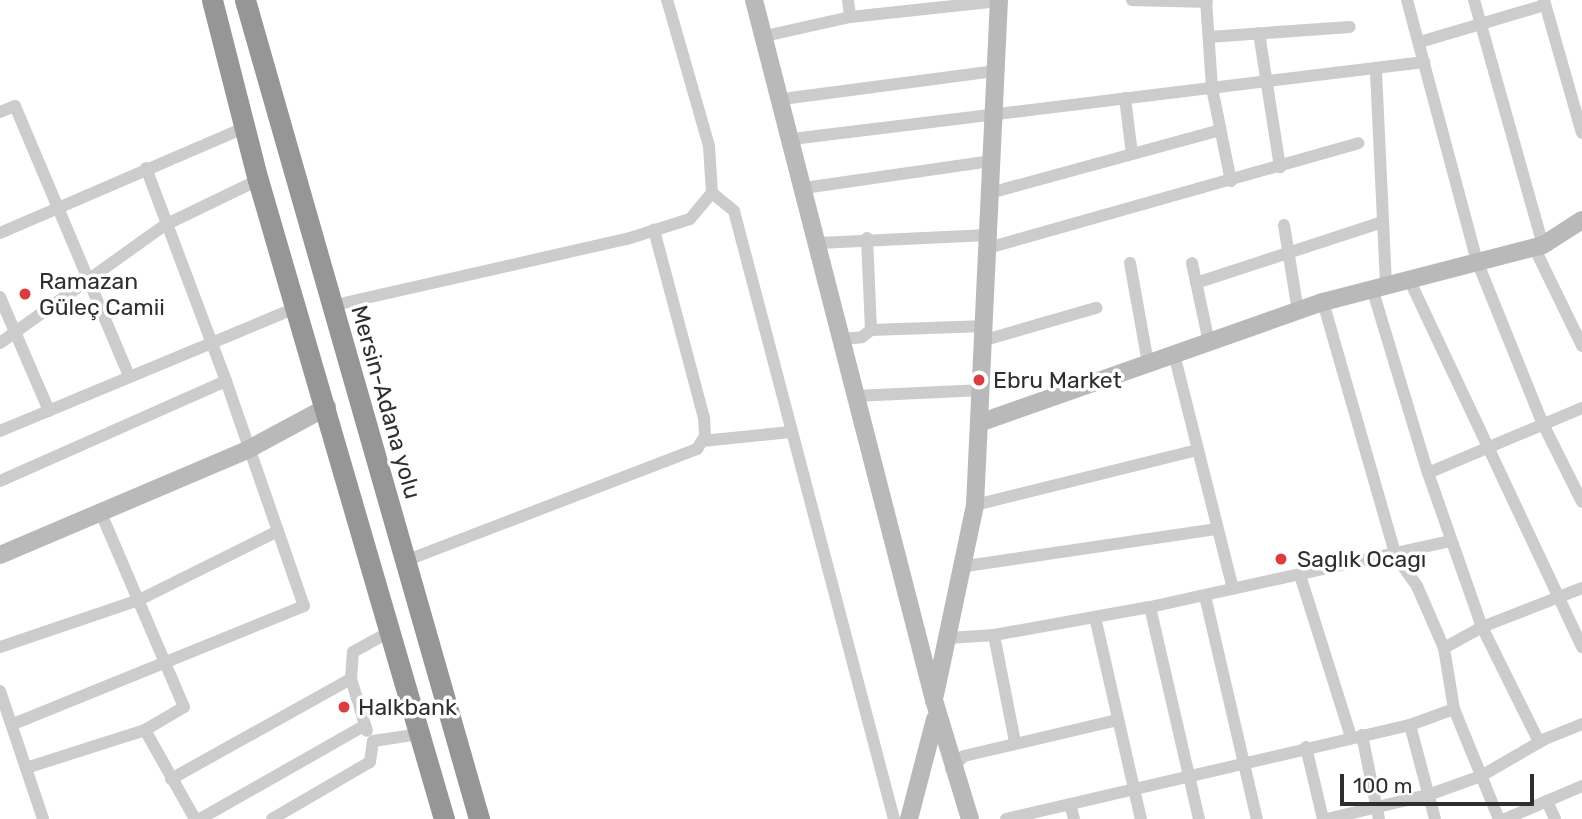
<!DOCTYPE html>
<meta charset="utf-8">
<style>
body{margin:0}
#map{position:relative;width:1582px;height:819px;overflow:hidden;background:#fff;font-family:Rubik,sans-serif}
div>[style]{position:absolute}
.street>*{height:12px;margin:-6px;padding:0 6px;transform-origin:6px;border-radius:6px;background:#ccc}
.secondary>*{height:18px;margin:-9px;padding:0 9px;transform-origin:9px;border-radius:9px;background:#b9b9b9}
.highway>*{height:21px;margin:-10.5px;padding:0 10.5px;transform-origin:10.5px;border-radius:10.5px;background:#969696}
.dots>*{width:19px;height:19px;translate:-50% -50%;box-sizing:border-box;border:4px solid #fff;border-radius:50%}
span{translate:-50% -50%;white-space:nowrap;text-align:center;line-height:1.15;-webkit-text-stroke:7px #fff;paint-order:stroke}
.poi-label{font-size:23px;color:#2f2f2f}
.left{translate:0 -50%;text-align:left}
.street-label{font-size:23px;color:#2f2f2f}
.scale{position:absolute;left:1340px;top:774px;width:194px;height:32px;box-sizing:border-box;border:4px solid #2f2f2f;border-top:0;padding-left:9px;font-size:21px;line-height:24px;white-space:nowrap;color:#2f2f2f;-webkit-text-stroke:5px #fff;paint-order:stroke}
</style>
<div id="map">
<div class="street">
<i style="left:848px;top:0;width:17px;rotate:83deg"></i>
<i style="left:1132px;top:0;width:75px;rotate:1.5deg"></i>
<i style="left:1206px;top:0;width:88px;rotate:86.1deg"></i>
<i style="left:1212px;top:88px;width:95px;rotate:78.5deg"></i>
<i style="left:1407px;top:0;width:270px;rotate:75deg"></i>
<i style="left:1477px;top:261px;width:176px;rotate:68deg"></i>
<i style="left:1543px;top:424px;width:87px;rotate:63.4deg"></i>
<i style="left:1474px;top:0;width:255px;rotate:74.3deg"></i>
<i style="left:1544px;top:0;width:138px;rotate:74.1deg"></i>
<i style="left:1259px;top:33px;width:136px;rotate:81.1deg"></i>
<i style="left:774px;top:34px;width:78px;rotate:-12.6deg"></i>
<i style="left:850px;top:17px;width:150px;rotate:-6.1deg"></i>
<i style="left:1209px;top:37px;width:141px;rotate:-4.1deg"></i>
<i style="left:1420px;top:42px;width:130px;rotate:-16.5deg"></i>
<i style="left:1376px;top:72px;width:212px;rotate:87.3deg"></i>
<i style="left:790px;top:98px;width:208px;rotate:-7.5deg"></i>
<i style="left:1125px;top:98px;width:56px;rotate:82.9deg"></i>
<i style="left:0;top:112px;width:16px;rotate:-22deg"></i>
<i style="left:15px;top:106px;width:293px;rotate:67.1deg"></i>
<i style="left:800px;top:138px;width:629px;rotate:-6.94deg"></i>
<i style="left:146px;top:168px;width:228px;rotate:69.4deg"></i>
<i style="left:811px;top:187px;width:183px;rotate:-8.2deg"></i>
<i style="left:712px;top:193px;width:28px;rotate:39deg"></i>
<i style="left:734px;top:211px;width:629px;rotate:75.26deg"></i>
<i style="left:990px;top:193px;width:238px;rotate:-15.3deg"></i>
<i style="left:1284px;top:225px;width:87px;rotate:80.8deg"></i>
<i style="left:0;top:233px;width:266px;rotate:-23.3deg"></i>
<i style="left:867px;top:238px;width:92px;rotate:87.5deg"></i>
<i style="left:818px;top:243px;width:171px;rotate:-2.7deg"></i>
<i style="left:1534px;top:247px;width:110px;rotate:64.1deg"></i>
<i style="left:988px;top:248px;width:385px;rotate:-15.8deg"></i>
<i style="left:1130px;top:263px;width:102px;rotate:79.8deg"></i>
<i style="left:1192px;top:263px;width:81px;rotate:77.9deg"></i>
<i style="left:1408px;top:277px;width:409px;rotate:64.8deg"></i>
<i style="left:1196px;top:283px;width:197px;rotate:-18.1deg"></i>
<i style="left:1372px;top:288px;width:193px;rotate:73.2deg"></i>
<i style="left:1428px;top:473px;width:163px;rotate:70.7deg"></i>
<i style="left:1482px;top:627px;width:128px;rotate:63.6deg"></i>
<i style="left:0;top:297px;width:124px;rotate:66.7deg"></i>
<i style="left:1323px;top:302px;width:265px;rotate:74deg"></i>
<i style="left:1396px;top:557px;width:36px;rotate:54deg"></i>
<i style="left:1417px;top:586px;width:68px;rotate:66.5deg"></i>
<i style="left:1444px;top:648px;width:62px;rotate:80.7deg"></i>
<i style="left:1454px;top:709px;width:119px;rotate:67.8deg"></i>
<i style="left:331px;top:306px;width:303px;rotate:-12.8deg"></i>
<i style="left:627px;top:239px;width:66px;rotate:-17.6deg"></i>
<i style="left:690px;top:219px;width:34px;rotate:-50deg"></i>
<i style="left:712px;top:193px;width:47px;rotate:-93.7deg"></i>
<i style="left:709px;top:146px;width:152px;rotate:-106deg"></i>
<i style="left:841px;top:339px;width:21px;rotate:-5deg"></i>
<i style="left:862px;top:337px;width:11px;rotate:-38deg"></i>
<i style="left:871px;top:330px;width:115px;rotate:-2deg"></i>
<i style="left:985px;top:340px;width:116px;rotate:-16.1deg"></i>
<i style="left:0;top:343px;width:203px;rotate:-35.6deg"></i>
<i style="left:165px;top:225px;width:103px;rotate:-25.8deg"></i>
<i style="left:1174px;top:354px;width:242px;rotate:75.9deg"></i>
<i style="left:855px;top:396px;width:128px;rotate:-2.7deg"></i>
<i style="left:0;top:431px;width:321px;rotate:-22.6deg"></i>
<i style="left:702px;top:441px;width:89px;rotate:-5.8deg"></i>
<i style="left:1428px;top:473px;width:167px;rotate:-22.9deg"></i>
<i style="left:0;top:481px;width:247px;rotate:-23.9deg"></i>
<i style="left:226px;top:381px;width:238px;rotate:70.9deg"></i>
<i style="left:304px;top:606px;width:314px;rotate:157.9deg"></i>
<i style="left:975px;top:505px;width:229px;rotate:-13.9deg"></i>
<i style="left:405px;top:561px;width:313px;rotate:-21deg"></i>
<i style="left:697px;top:449px;width:15px;rotate:-58deg"></i>
<i style="left:705px;top:436px;width:18px;rotate:-93deg"></i>
<i style="left:704px;top:418px;width:195px;rotate:-104.9deg"></i>
<i style="left:966px;top:566px;width:254px;rotate:-8.4deg"></i>
<i style="left:1300px;top:575px;width:170px;rotate:72.5deg"></i>
<i style="left:1205px;top:596px;width:229px;rotate:76.9deg"></i>
<i style="left:1150px;top:607px;width:218px;rotate:77deg"></i>
<i style="left:1095px;top:617px;width:207px;rotate:77.2deg"></i>
<i style="left:994px;top:635px;width:109px;rotate:78.9deg"></i>
<i style="left:949px;top:638px;width:45px;rotate:-3.8deg"></i>
<i style="left:994px;top:635px;width:158px;rotate:-10.2deg"></i>
<i style="left:1150px;top:607px;width:307px;rotate:-12.4deg"></i>
<i style="left:0;top:647px;width:147px;rotate:-18.7deg"></i>
<i style="left:139px;top:600px;width:155px;rotate:-26.4deg"></i>
<i style="left:1444px;top:648px;width:43px;rotate:-28.9deg"></i>
<i style="left:1482px;top:627px;width:107px;rotate:-21.3deg"></i>
<i style="left:351px;top:679px;width:54px;rotate:72.9deg"></i>
<i style="left:0;top:691px;width:135px;rotate:71.4deg"></i>
<i style="left:1410px;top:725px;width:97px;rotate:75.1deg"></i>
<i style="left:145px;top:730px;width:102px;rotate:60.7deg"></i>
<i style="left:1362px;top:735px;width:86px;rotate:78.6deg"></i>
<i style="left:1306px;top:747px;width:74px;rotate:76.7deg"></i>
<i style="left:26px;top:768px;width:125px;rotate:-17.7deg"></i>
<i style="left:145px;top:730px;width:45px;rotate:-30.5deg"></i>
<i style="left:184px;top:707px;width:213px;rotate:-113.2deg"></i>
<i style="left:951px;top:769px;width:18px;rotate:-45deg"></i>
<i style="left:964px;top:756px;width:157px;rotate:-13.2deg"></i>
<i style="left:171px;top:779px;width:206px;rotate:-29.1deg"></i>
<i style="left:351px;top:679px;width:27px;rotate:-86deg"></i>
<i style="left:353px;top:652px;width:43px;rotate:-28.9deg"></i>
<i style="left:1547px;top:801px;width:20px;rotate:66deg"></i>
<i style="left:1070px;top:804px;width:16px;rotate:75deg"></i>
<i style="left:200px;top:819px;width:189px;rotate:-29.6deg"></i>
<i style="left:272px;top:819px;width:113px;rotate:-30.2deg"></i>
<i style="left:370px;top:762px;width:21px;rotate:-82deg"></i>
<i style="left:373px;top:741px;width:48px;rotate:-8.5deg"></i>
<i style="left:1006px;top:819px;width:415px;rotate:-13.1deg"></i>
<i style="left:1410px;top:725px;width:47px;rotate:-20deg"></i>
<i style="left:1327px;top:819px;width:104px;rotate:-13.4deg"></i>
<i style="left:1428px;top:795px;width:56px;rotate:-19.7deg"></i>
<i style="left:1481px;top:776px;width:74px;rotate:-30deg"></i>
<i style="left:1545px;top:739px;width:40px;rotate:-22deg"></i>
<i style="left:1505px;top:819px;width:84px;rotate:-23.2deg"></i>
</div>
<div class="secondary">
<i style="left:754px;top:0;width:723px;rotate:75.58deg"></i>
<i style="left:934px;top:700px;width:124px;rotate:73.2deg"></i>
<i style="left:982px;top:422px;width:361px;rotate:-19.4deg"></i>
<i style="left:1323px;top:302px;width:227px;rotate:-14.5deg"></i>
<i style="left:1543px;top:245px;width:46px;rotate:-32.7deg"></i>
<i style="left:0;top:555px;width:268px;rotate:-23deg"></i>
<i style="left:247px;top:450px;width:91px;rotate:-28.3deg"></i>
<i style="left:935px;top:695px;width:194px;rotate:-78.1deg"></i>
<i style="left:975px;top:505px;width:506px;rotate:-87.28deg"></i>
<i style="left:909px;top:819px;width:103px;rotate:-75.4deg"></i>
</div>
<div class="highway">
<i style="left:212px;top:0;width:186px;rotate:75.7deg"></i>
<i style="left:258px;top:180px;width:666px;rotate:73.77deg"></i>
<i style="left:245px;top:0;width:852px;rotate:74.05deg"></i>
</div>
<div class="dots">
<i style="left:25px;top:294px;background:#db3c40"></i>
<i style="left:979px;top:380px;background:#db3c40"></i>
<i style="left:1281px;top:559px;background:#db3c40"></i>
<i style="left:344px;top:707px;background:#db3c40"></i>
</div>
<div class="poi-label">
<span class="left" style="left:39px;top:294px">Ramazan<br>Güleç Camii</span>
<span class="left" style="left:993px;top:380px">Ebru Market</span>
<span class="left" style="left:1297px;top:559px">Saglık Ocagı</span>
<span class="left" style="left:358px;top:707px">Halkbank</span>
</div>
<div class="street-label">
<span style="left:386px;top:402px;rotate:74deg">Mersin-Adana yolu</span>
</div>
<div class="scale">100 m</div>
</div>
